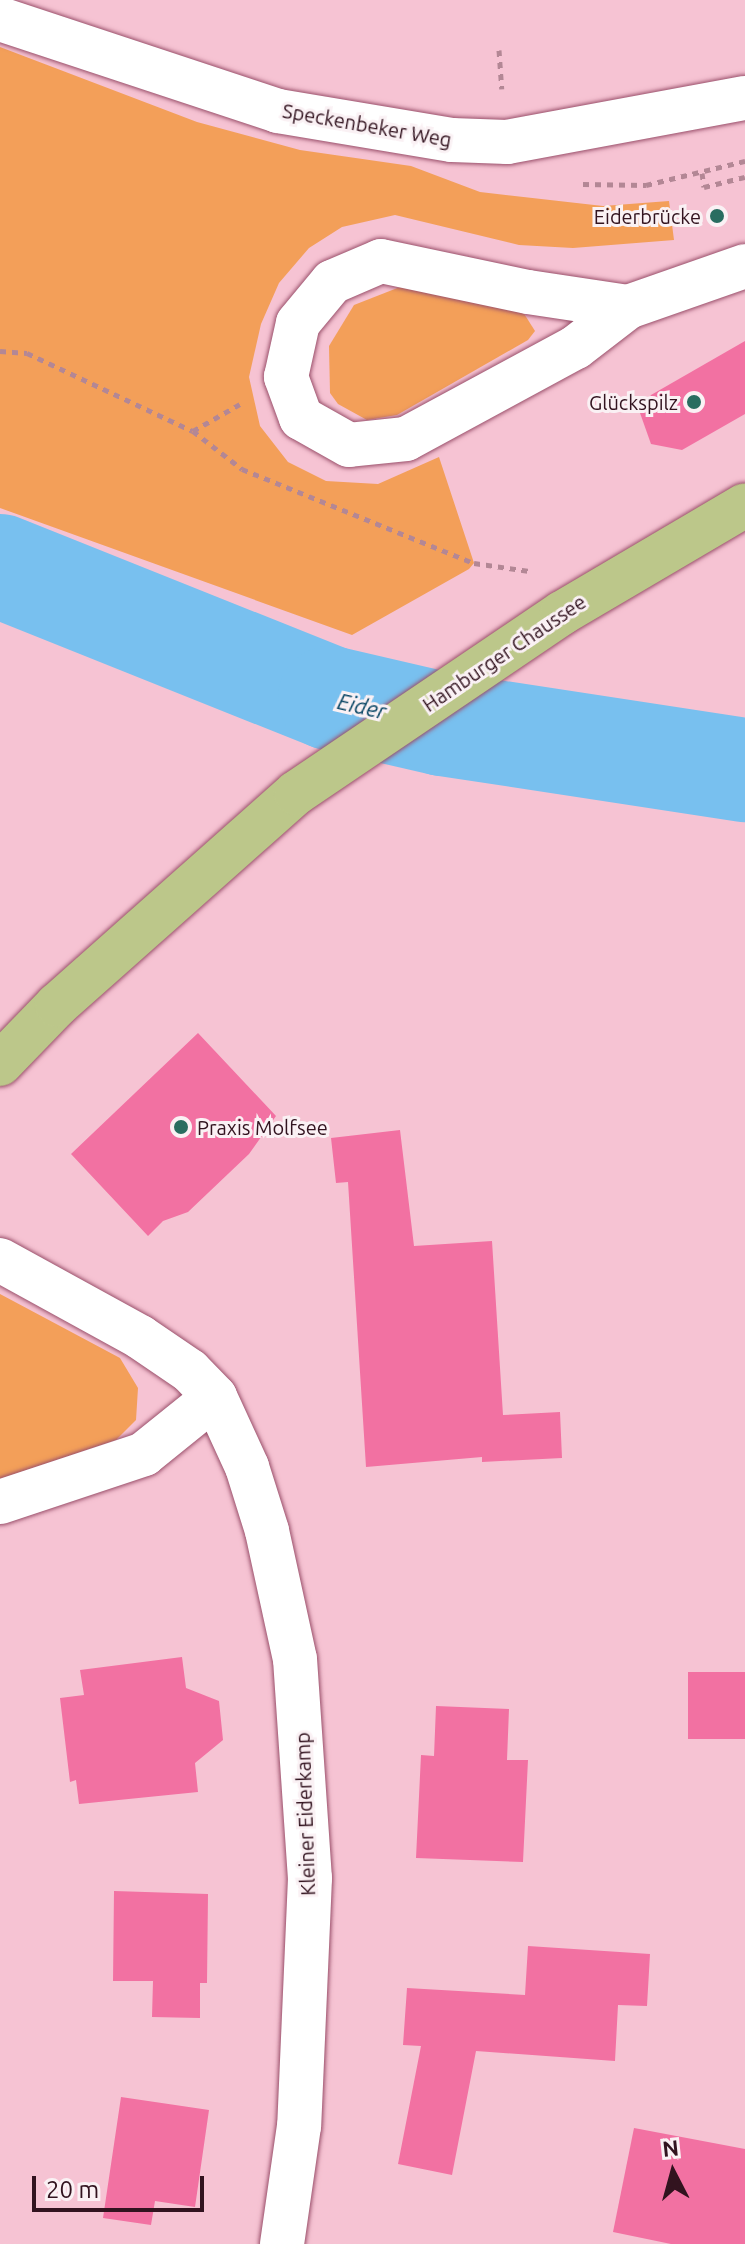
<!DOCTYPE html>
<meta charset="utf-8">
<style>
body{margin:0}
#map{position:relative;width:745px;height:2244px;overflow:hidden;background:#f6c3d3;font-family:Ubuntu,sans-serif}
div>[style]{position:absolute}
.green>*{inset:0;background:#f39f59}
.river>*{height:104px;margin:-52px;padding:0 52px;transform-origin:52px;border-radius:52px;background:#78c0ef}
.building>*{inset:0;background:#f271a2;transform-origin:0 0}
.path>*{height:5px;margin-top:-2.5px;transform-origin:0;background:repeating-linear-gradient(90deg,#b38795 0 6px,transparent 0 12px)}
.roads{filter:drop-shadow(0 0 2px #9a506b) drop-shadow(0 0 2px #9a506b)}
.minor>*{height:44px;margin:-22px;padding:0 22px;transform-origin:22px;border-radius:22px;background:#fff}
.major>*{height:44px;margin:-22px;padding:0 22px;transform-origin:22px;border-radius:22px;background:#bcc78a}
.dots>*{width:22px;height:22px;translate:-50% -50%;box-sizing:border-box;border:4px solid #faf1f4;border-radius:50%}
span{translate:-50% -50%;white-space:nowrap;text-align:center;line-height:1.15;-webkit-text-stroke:6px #faf1f4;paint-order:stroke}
.street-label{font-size:20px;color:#32131f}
.poi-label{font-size:20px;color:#32131f}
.right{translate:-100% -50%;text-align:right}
.left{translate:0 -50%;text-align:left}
.water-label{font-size:22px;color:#084564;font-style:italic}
.north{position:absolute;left:633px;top:2132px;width:80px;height:80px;-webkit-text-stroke:6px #faf1f4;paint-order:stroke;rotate:354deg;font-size:22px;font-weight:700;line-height:32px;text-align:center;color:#32131f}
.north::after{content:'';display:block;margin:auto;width:28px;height:36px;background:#32131f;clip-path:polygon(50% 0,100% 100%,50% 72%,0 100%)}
.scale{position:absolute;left:32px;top:2176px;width:172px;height:36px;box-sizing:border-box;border:4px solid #32131f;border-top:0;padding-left:10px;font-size:24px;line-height:28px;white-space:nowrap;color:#32131f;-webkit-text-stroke:6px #faf1f4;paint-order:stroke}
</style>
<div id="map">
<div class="green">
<i style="clip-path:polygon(0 47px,197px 122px,300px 150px,411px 166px,480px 192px,603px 206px,669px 201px,674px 240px,573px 248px,519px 245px,395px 215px,342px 227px,309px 248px,279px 283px,261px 324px,249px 377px,260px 426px,288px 462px,326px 481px,378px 484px,439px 457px,474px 563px,469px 569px,352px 635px,0 508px)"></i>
<i style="clip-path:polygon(405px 285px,523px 312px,535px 331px,528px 340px,397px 415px,367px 420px,338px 404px,330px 393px,329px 346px,354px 305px)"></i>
<i style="clip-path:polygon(0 1294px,120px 1358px,138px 1388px,136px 1420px,116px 1440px,0 1479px)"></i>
</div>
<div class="river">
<i style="left:0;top:566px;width:355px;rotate:21.8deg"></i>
<i style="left:330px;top:698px;width:116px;rotate:13deg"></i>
<i style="left:443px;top:724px;width:305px;rotate:8.7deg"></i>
</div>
<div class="building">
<i style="clip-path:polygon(745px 341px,745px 414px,682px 450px,651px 444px,640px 413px,651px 395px)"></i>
<i style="clip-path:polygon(198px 1033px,276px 1116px,249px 1154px,188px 1212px,163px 1221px,148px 1236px,71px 1154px)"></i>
<i style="clip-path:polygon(400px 1130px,414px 1246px,492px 1241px,503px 1415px,560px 1412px,562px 1458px,482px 1462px,482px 1457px,366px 1467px,348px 1182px,336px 1183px,331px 1138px)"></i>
<i style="clip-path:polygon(182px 1657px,186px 1688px,219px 1701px,223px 1740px,195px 1763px,198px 1792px,79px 1804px,76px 1780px,70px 1782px,60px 1698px,84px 1695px,80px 1670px)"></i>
<i style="left:745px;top:1672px;width:67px;height:57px;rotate:90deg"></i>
<i style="clip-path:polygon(436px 1706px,509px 1709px,507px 1760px,528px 1760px,523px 1862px,416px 1858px,421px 1755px,434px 1756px)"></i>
<i style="clip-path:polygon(114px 1891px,208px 1894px,207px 1983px,200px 1983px,200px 2018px,152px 2017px,153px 1981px,113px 1981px)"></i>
<i style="clip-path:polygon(528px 1946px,650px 1954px,647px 2006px,618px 2005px,615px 2061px,476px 2051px,452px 2175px,398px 2164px,421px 2046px,403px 2045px,407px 1988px,525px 1995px)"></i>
<i style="clip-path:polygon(121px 2097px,209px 2110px,195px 2207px,155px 2201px,151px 2225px,103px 2218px)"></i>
<i style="clip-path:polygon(634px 2128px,745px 2149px,745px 2244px,671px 2244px,613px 2232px)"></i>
</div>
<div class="path">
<i style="left:499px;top:50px;width:39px;rotate:86deg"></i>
<i style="left:702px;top:173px;width:14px;rotate:82deg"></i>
<i style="left:704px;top:187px;width:42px;rotate:-13.7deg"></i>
<i style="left:583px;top:184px;width:63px;rotate:0.9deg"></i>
<i style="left:646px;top:185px;width:102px;rotate:-13.6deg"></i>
<i style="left:0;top:351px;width:27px;rotate:4deg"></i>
<i style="left:27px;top:353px;width:183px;rotate:25.2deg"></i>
<i style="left:193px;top:431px;width:62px;rotate:37.8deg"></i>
<i style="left:242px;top:469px;width:250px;rotate:22.1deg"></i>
<i style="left:474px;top:563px;width:56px;rotate:8.3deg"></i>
<i style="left:193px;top:431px;width:54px;rotate:-29.9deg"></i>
</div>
<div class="roads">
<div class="minor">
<i style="left:0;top:19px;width:293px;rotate:18.3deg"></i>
<i style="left:278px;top:111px;width:176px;rotate:9.5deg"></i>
<i style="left:452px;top:140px;width:55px;rotate:2.1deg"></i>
<i style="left:507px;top:142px;width:242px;rotate:-10.5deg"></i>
<i style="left:381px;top:261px;width:150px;rotate:11.9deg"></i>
<i style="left:528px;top:292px;width:101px;rotate:8.5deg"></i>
<i style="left:628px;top:307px;width:66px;rotate:142.4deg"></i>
<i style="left:576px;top:347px;width:193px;rotate:151.6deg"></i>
<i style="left:406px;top:439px;width:57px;rotate:174deg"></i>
<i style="left:349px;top:445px;width:55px;rotate:-150.6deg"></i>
<i style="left:301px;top:418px;width:44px;rotate:-110.1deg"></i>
<i style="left:286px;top:377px;width:55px;rotate:-77.5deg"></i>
<i style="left:298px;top:323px;width:53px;rotate:-50.3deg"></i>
<i style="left:332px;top:282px;width:53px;rotate:-23.2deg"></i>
<i style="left:628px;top:307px;width:124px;rotate:-19.3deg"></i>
<i style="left:0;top:1260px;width:160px;rotate:28.8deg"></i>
<i style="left:140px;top:1337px;width:60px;rotate:34.2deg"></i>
<i style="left:190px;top:1371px;width:36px;rotate:46deg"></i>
<i style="left:215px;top:1397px;width:77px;rotate:65.4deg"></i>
<i style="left:247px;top:1467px;width:67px;rotate:72.6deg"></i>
<i style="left:267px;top:1531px;width:131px;rotate:77.7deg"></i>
<i style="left:295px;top:1659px;width:220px;rotate:86.1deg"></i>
<i style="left:310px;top:1878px;width:248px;rotate:92.5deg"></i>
<i style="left:299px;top:2126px;width:119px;rotate:98.2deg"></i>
<i style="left:0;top:1502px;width:152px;rotate:-18.4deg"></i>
<i style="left:144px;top:1454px;width:91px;rotate:-38.8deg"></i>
</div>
<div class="major">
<i style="left:0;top:1064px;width:82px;rotate:-46deg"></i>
<i style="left:57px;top:1005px;width:319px;rotate:-41.6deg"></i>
<i style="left:296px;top:793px;width:321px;rotate:-34.1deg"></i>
<i style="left:562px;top:613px;width:212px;rotate:-30.5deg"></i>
</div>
</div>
<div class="dots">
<i style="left:717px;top:216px;background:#296d60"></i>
<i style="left:694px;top:402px;background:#296d60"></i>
<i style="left:181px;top:1127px;background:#296d60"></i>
</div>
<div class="street-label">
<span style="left:367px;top:125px;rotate:10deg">Speckenbeker Weg</span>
<span style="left:504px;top:653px;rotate:-34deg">Hamburger Chaussee</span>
<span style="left:305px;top:1814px;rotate:-92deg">Kleiner Eiderkamp</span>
</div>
<div class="poi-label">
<span class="right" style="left:701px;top:216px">Eiderbrücke</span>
<span class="right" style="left:678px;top:402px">Glückspilz</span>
<span class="left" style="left:197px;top:1127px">Praxis Molfsee</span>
</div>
<div class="water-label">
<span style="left:362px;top:706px;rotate:13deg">Eider</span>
</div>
<div class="north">N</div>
<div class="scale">20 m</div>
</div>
